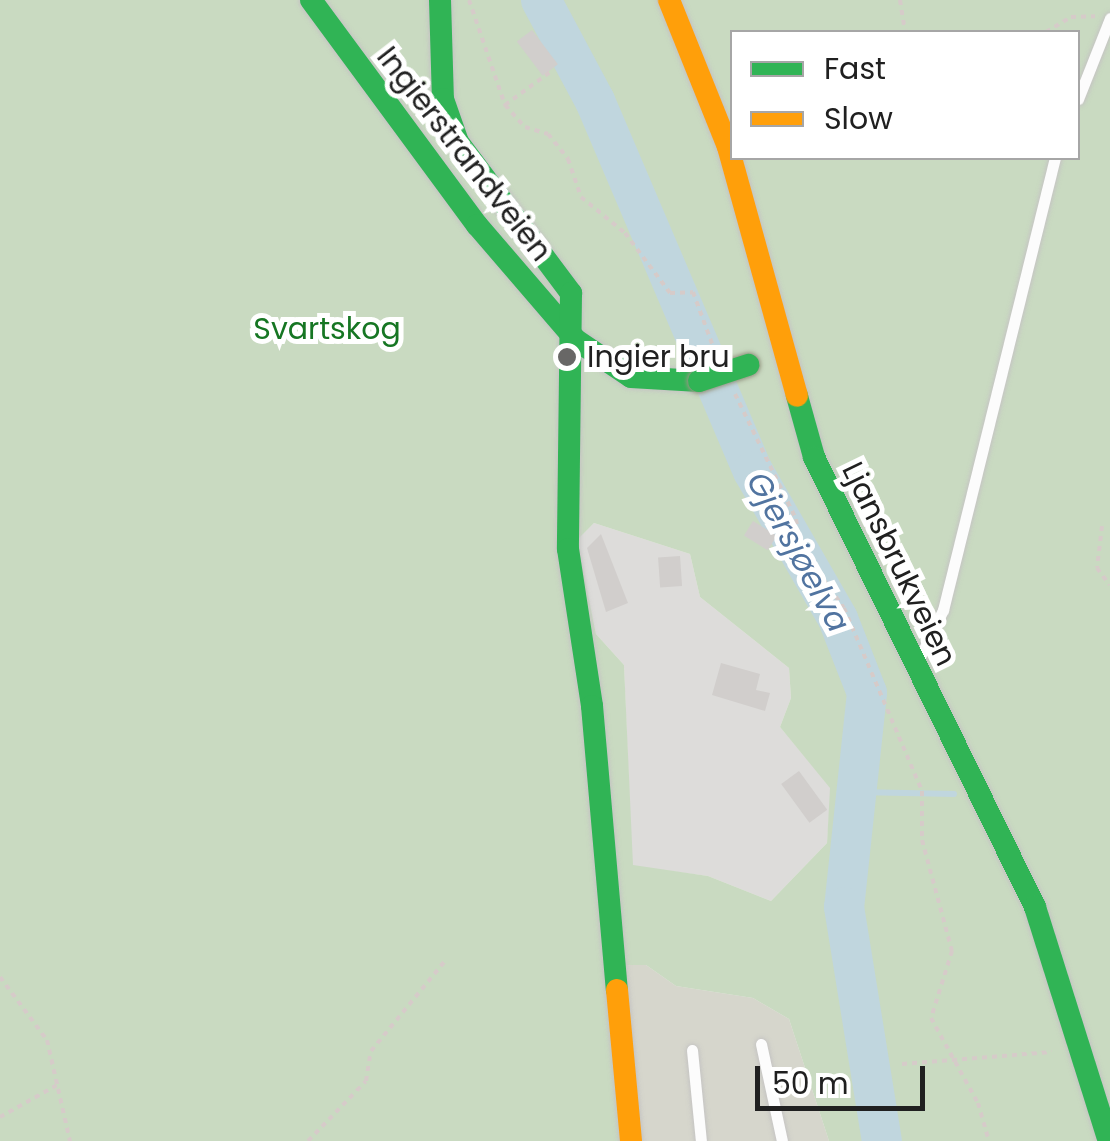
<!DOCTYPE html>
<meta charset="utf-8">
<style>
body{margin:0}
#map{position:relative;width:1110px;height:1141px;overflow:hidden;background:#eeece9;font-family:Poppins,sans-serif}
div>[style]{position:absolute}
.residential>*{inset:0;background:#dddcda}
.construction>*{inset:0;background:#d6d6cc}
.forest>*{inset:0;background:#c9dac1}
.stream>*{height:6px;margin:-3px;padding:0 3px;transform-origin:3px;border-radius:3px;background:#c0d6de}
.river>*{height:40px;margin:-20px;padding:0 20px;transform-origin:20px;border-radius:20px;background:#c0d6de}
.building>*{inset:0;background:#d1cecc;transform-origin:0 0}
.path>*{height:4px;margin-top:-2px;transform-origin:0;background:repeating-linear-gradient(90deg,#d6cbc9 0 5px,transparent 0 10px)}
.roads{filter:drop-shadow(0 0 2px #c5c4c3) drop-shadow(0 0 2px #c5c4c3)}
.lane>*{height:11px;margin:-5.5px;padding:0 5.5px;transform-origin:5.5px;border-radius:5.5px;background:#fcfcfc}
.fast>*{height:22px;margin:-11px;padding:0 11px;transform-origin:11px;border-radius:11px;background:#30b455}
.slow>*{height:22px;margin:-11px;padding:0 11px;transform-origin:11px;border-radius:11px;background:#ff9f0a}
.bridges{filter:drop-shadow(0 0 2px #949682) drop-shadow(0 0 2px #949682)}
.fast-bridge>*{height:22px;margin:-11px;padding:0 11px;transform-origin:11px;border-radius:11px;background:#30b455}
.dots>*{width:28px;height:28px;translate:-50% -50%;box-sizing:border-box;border:5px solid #fff;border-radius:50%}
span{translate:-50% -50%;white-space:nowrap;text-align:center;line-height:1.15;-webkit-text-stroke:10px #fff;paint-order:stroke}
.street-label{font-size:30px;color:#202020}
.park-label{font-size:30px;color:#167623}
.poi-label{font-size:30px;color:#202020}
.left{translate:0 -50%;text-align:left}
.water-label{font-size:32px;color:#5174a0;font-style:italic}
.legend{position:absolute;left:730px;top:30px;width:350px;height:130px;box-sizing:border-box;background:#fff;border:2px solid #a6a6a6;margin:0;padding:12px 18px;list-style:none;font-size:30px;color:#202020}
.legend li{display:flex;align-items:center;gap:20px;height:50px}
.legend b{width:50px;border:2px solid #a6a6a6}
.scale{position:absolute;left:755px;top:1066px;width:170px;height:45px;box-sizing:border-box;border:5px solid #202020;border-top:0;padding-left:12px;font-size:30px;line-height:35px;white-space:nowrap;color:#202020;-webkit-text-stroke:8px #fff;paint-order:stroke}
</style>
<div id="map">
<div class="residential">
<i style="clip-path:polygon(594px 523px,690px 554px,700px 597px,789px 668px,791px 698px,780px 727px,831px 788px,827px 843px,771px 901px,708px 876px,632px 866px,624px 665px,596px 634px,576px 540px)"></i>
</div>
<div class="construction">
<i style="clip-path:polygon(619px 965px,646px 965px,676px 986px,753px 998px,789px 1019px,829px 1141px,640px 1141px)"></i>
</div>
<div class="forest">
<i style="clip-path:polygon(evenodd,0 0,1110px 0,1110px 1141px,829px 1141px,789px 1019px,753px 998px,676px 986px,646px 965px,620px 965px,640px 1141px,0 1141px,0 0,732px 32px,1078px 32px,1078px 158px,732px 158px,732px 32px,0 0,594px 523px,690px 554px,700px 597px,789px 668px,791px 698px,780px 727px,830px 788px,827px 843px,771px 901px,708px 876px,633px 865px,624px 665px,596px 634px,577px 540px,594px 523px)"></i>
</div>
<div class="stream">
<i style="left:856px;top:792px;width:98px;rotate:1.2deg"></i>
</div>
<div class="river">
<i style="left:541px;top:0;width:115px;rotate:61.9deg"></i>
<i style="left:595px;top:101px;width:402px;rotate:66.9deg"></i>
<i style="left:753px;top:471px;width:171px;rotate:60.1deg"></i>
<i style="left:838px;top:619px;width:79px;rotate:68.6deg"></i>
<i style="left:867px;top:693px;width:215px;rotate:96.1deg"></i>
<i style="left:844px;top:907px;width:237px;rotate:80.8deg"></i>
</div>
<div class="building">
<i style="left:532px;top:30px;width:43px;height:19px;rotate:53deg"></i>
<i style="left:753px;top:521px;width:28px;height:17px;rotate:32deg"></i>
<i style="clip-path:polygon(601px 534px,628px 603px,606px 612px,587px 548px)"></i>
<i style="left:680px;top:556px;width:30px;height:22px;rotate:86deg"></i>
<i style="clip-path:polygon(721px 663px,760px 674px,756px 690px,770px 693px,765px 711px,712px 695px)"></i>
<i style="left:799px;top:771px;width:48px;height:22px;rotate:54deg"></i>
</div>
<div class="path">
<i style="left:469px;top:0;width:111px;rotate:71.1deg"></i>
<i style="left:505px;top:105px;width:30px;rotate:48deg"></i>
<i style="left:525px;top:127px;width:24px;rotate:17deg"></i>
<i style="left:548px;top:134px;width:32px;rotate:51deg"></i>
<i style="left:568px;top:159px;width:40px;rotate:71.1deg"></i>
<i style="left:581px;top:197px;width:57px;rotate:39.3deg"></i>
<i style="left:625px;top:233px;width:75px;rotate:53.1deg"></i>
<i style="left:670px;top:293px;width:23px;rotate:-2deg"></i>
<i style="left:693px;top:292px;width:61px;rotate:69.8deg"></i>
<i style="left:900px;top:0;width:32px;rotate:81deg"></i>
<i style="left:1046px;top:32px;width:29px;rotate:-31deg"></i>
<i style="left:1071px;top:17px;width:24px;rotate:-2deg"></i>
<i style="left:505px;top:105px;width:59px;rotate:-36.1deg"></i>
<i style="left:735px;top:394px;width:139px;rotate:64deg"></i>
<i style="left:796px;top:519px;width:29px;rotate:82deg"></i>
<i style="left:800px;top:548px;width:74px;rotate:53.7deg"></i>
<i style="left:844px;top:608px;width:199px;rotate:66.9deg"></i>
<i style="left:922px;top:791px;width:49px;rotate:90deg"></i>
<i style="left:922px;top:840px;width:115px;rotate:74.9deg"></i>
<i style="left:952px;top:951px;width:70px;rotate:107.4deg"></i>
<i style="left:931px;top:1018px;width:97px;rotate:61.1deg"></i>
<i style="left:978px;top:1103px;width:40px;rotate:74deg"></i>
<i style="left:1102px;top:526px;width:42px;rotate:96.8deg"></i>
<i style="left:1097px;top:568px;width:21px;rotate:53deg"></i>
<i style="left:0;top:977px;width:79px;rotate:53.3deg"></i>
<i style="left:47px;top:1040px;width:104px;rotate:77.2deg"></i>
<i style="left:902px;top:1064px;width:150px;rotate:-4.6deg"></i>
<i style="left:0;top:1117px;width:68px;rotate:-29.2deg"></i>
<i style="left:308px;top:1141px;width:83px;rotate:-46deg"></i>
<i style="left:366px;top:1081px;width:30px;rotate:-81deg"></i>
<i style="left:371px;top:1051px;width:115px;rotate:-50.6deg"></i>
</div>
<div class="roads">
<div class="lane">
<i style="left:1078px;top:99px;width:87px;rotate:-68.4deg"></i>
<i style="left:917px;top:663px;width:59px;rotate:-63.9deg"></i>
<i style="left:943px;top:610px;width:466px;rotate:-76.1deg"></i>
<i style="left:761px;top:1044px;width:99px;rotate:77.8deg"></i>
<i style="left:692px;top:1050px;width:91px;rotate:84.4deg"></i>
</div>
<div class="fast">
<i style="left:311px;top:0;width:280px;rotate:53.6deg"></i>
<i style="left:477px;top:225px;width:152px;rotate:49.3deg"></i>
<i style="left:576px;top:340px;width:66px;rotate:33.9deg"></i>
<i style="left:631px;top:377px;width:68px;rotate:3.4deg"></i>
<i style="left:440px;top:0;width:99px;rotate:88.3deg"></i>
<i style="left:443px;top:99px;width:46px;rotate:70.8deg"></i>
<i style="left:458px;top:142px;width:189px;rotate:53.2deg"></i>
<i style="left:571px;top:293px;width:256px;rotate:90.7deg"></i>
<i style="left:568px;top:549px;width:159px;rotate:81.3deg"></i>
<i style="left:592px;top:706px;width:285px;rotate:85deg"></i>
<i style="left:797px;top:396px;width:63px;rotate:74.4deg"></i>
<i style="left:814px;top:457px;width:501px;rotate:63.84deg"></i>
<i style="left:1035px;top:907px;width:245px;rotate:72.5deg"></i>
</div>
<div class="slow">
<i style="left:669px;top:0;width:158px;rotate:68.1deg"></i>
<i style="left:728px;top:147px;width:258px;rotate:74.5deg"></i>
<i style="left:617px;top:990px;width:152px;rotate:84.7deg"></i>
</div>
</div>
<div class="bridges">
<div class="fast-bridge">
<i style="left:699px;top:381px;width:52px;rotate:-18.1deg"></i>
</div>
</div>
<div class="dots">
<i style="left:567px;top:357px;background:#686766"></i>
</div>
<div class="street-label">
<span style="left:464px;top:154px;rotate:52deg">Ingierstrandveien</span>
<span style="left:899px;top:564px;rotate:64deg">Ljansbrukveien</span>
</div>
<div class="park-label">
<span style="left:327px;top:329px">Svartskog</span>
</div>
<div class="poi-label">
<span class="left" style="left:587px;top:357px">Ingier bru</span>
</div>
<div class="water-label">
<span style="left:798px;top:552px;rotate:61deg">Gjersjøelva</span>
</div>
<ul class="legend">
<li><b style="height:12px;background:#30b455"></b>Fast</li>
<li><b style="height:12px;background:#ff9f0a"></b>Slow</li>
</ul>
<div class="scale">50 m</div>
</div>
